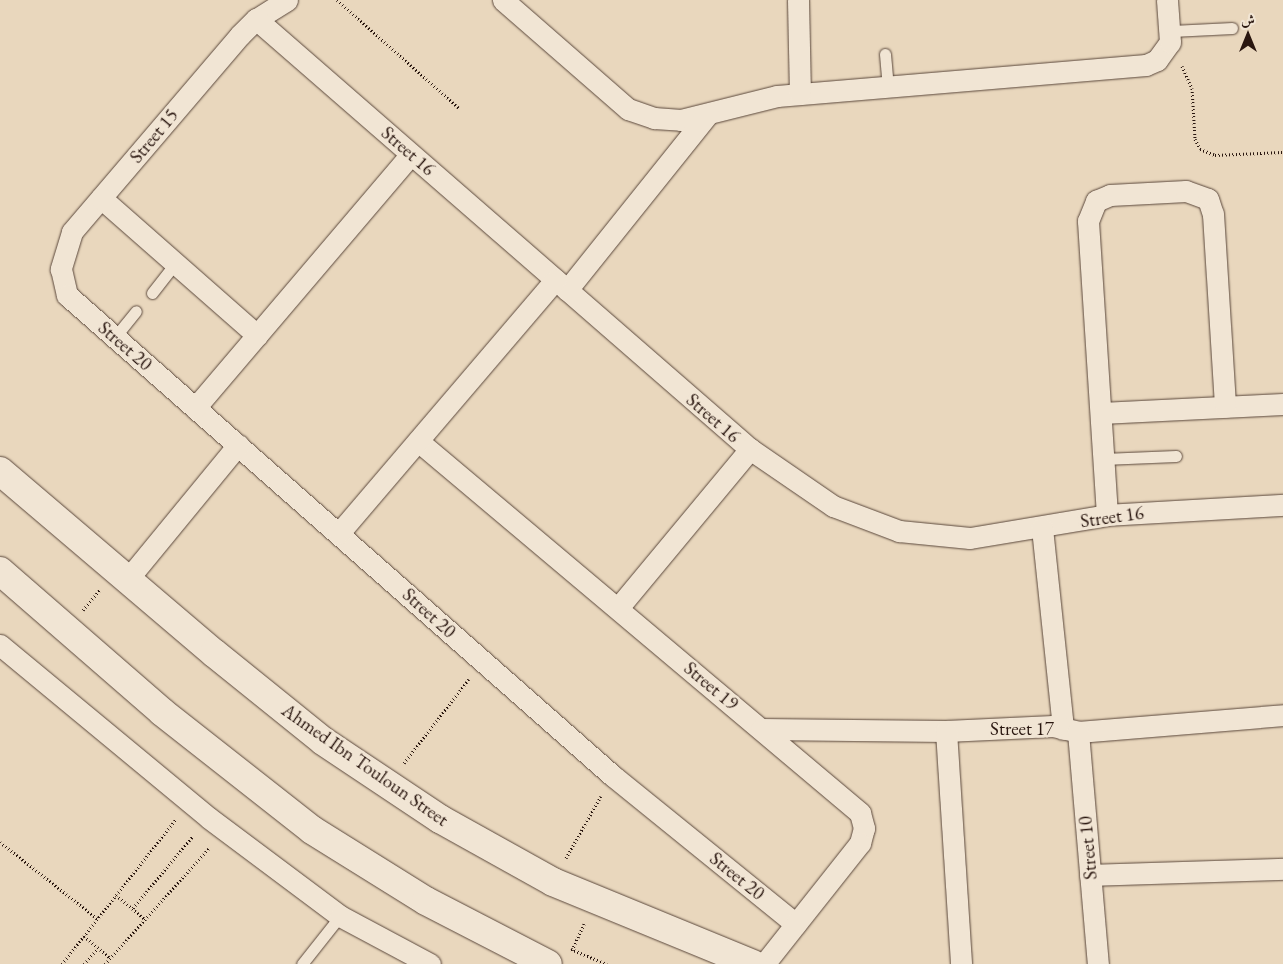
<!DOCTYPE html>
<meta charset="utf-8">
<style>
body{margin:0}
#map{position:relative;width:1283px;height:964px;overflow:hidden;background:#e9d7bd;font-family:"EB Garamond",Amiri,serif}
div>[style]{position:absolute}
.path>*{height:3px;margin-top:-1.5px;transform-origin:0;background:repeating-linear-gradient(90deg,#2a1710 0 1px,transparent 0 3.5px)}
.roads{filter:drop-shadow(0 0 1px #5a473b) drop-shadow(0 0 1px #5a473b)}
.lane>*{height:11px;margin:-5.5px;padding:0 5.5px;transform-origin:5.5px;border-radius:5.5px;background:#f1e5d4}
.street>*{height:21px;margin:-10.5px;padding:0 10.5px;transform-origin:10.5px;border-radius:10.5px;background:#f1e5d4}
.secondary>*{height:28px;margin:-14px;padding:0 14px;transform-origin:14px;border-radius:14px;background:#f1e5d4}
span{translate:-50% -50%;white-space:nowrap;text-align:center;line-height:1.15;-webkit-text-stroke:5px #f1e5d4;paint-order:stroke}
.street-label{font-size:19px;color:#2a1710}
.north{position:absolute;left:1223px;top:10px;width:50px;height:50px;-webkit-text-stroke:4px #f1e5d4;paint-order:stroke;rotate:0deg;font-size:14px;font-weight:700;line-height:20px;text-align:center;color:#2a1710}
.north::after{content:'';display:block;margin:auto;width:18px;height:22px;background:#2a1710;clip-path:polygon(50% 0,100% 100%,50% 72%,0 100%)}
</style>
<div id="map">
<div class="path">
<i style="left:337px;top:0;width:163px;rotate:41.5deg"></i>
<i style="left:1182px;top:66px;width:24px;rotate:66deg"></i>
<i style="left:1192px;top:88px;width:51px;rotate:86.6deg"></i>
<i style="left:1195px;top:139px;width:11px;rotate:63deg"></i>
<i style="left:1200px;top:149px;width:16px;rotate:22deg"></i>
<i style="left:1215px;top:155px;width:68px;rotate:-2.5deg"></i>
<i style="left:83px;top:610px;width:26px;rotate:-50deg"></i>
<i style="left:404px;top:763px;width:106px;rotate:-52.3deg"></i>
<i style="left:0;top:842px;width:125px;rotate:38.2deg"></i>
<i style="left:566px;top:858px;width:71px;rotate:-60.6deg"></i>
<i style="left:116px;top:895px;width:38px;rotate:40deg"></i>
<i style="left:133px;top:908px;width:94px;rotate:-50.2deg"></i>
<i style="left:84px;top:936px;width:34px;rotate:40deg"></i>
<i style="left:571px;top:949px;width:39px;rotate:23deg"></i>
<i style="left:572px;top:950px;width:29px;rotate:-65deg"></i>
<i style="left:62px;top:964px;width:184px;rotate:-51.8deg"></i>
<i style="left:84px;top:964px;width:21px;rotate:-49deg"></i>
<i style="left:105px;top:964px;width:157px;rotate:-48.1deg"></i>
</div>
<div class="roads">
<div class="lane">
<i style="left:1172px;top:31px;width:60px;rotate:-2.9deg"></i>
<i style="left:885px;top:54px;width:33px;rotate:85deg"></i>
<i style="left:152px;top:293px;width:37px;rotate:-52deg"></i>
<i style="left:115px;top:337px;width:33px;rotate:-51deg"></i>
<i style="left:1103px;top:459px;width:73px;rotate:-2.4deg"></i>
<i style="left:302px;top:964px;width:61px;rotate:-51.6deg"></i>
</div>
<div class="street">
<i style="left:287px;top:0;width:36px;rotate:148deg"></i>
<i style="left:256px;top:19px;width:23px;rotate:135deg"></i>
<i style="left:240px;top:35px;width:259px;rotate:130.5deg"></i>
<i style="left:72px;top:232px;width:39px;rotate:107deg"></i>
<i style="left:61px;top:269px;width:27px;rotate:77deg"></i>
<i style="left:67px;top:295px;width:728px;rotate:41.38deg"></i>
<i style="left:613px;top:776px;width:235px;rotate:39deg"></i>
<i style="left:503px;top:0;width:166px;rotate:41.1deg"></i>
<i style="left:628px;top:109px;width:28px;rotate:19deg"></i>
<i style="left:654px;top:118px;width:27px;rotate:4deg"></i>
<i style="left:681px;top:120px;width:99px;rotate:-14deg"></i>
<i style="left:777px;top:96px;width:370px;rotate:-4.8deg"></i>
<i style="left:1146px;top:65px;width:12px;rotate:-24deg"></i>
<i style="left:1157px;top:60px;width:22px;rotate:-54deg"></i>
<i style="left:1170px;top:42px;width:42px;rotate:-94.1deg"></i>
<i style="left:798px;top:0;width:94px;rotate:88.8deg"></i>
<i style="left:256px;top:19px;width:655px;rotate:41.04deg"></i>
<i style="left:750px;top:449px;width:101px;rotate:34.5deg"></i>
<i style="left:833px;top:506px;width:71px;rotate:20.7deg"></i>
<i style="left:899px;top:531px;width:71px;rotate:5.6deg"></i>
<i style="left:970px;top:538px;width:139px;rotate:-9.5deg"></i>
<i style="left:1107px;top:515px;width:176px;rotate:-3.3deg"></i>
<i style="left:101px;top:198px;width:208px;rotate:41.3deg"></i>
<i style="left:567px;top:290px;width:226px;rotate:-51.3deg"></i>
<i style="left:195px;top:408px;width:333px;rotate:-49.6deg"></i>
<i style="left:1101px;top:413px;width:182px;rotate:-2.8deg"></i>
<i style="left:418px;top:441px;width:578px;rotate:40.08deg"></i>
<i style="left:860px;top:813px;width:16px;rotate:75deg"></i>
<i style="left:864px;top:828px;width:16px;rotate:105deg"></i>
<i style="left:860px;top:843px;width:154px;rotate:128.4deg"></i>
<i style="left:1107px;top:515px;width:295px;rotate:-93.7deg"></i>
<i style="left:1088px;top:221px;width:22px;rotate:-68deg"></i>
<i style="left:1096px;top:201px;width:15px;rotate:-23deg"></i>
<i style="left:1110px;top:195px;width:76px;rotate:-3deg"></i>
<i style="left:1186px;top:191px;width:23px;rotate:20deg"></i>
<i style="left:1208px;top:199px;width:16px;rotate:72deg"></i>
<i style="left:1213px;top:214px;width:193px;rotate:86.4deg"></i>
<i style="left:1042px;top:528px;width:202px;rotate:84deg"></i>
<i style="left:339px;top:533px;width:333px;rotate:-49.5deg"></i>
<i style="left:127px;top:580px;width:175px;rotate:-50.6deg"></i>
<i style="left:618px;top:608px;width:207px;rotate:-50.3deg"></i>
<i style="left:0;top:645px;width:271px;rotate:39.6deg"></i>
<i style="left:209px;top:818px;width:164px;rotate:36.8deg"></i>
<i style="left:340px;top:916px;width:102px;rotate:28.1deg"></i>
<i style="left:761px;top:729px;width:185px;rotate:0.6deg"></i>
<i style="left:946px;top:731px;width:107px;rotate:-2.7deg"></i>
<i style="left:1053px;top:726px;width:26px;rotate:13deg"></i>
<i style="left:1078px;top:732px;width:206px;rotate:-4.7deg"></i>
<i style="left:946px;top:731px;width:233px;rotate:86.3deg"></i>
<i style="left:1078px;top:732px;width:233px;rotate:85.1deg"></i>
<i style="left:1090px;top:875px;width:193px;rotate:-1.8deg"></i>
</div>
<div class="secondary">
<i style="left:0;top:471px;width:281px;rotate:40.4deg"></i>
<i style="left:214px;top:653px;width:140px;rotate:38.9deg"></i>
<i style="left:323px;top:741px;width:141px;rotate:33.7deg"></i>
<i style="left:440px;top:819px;width:129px;rotate:29.1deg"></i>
<i style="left:553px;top:882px;width:216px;rotate:22.3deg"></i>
<i style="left:0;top:571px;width:215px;rotate:41deg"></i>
<i style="left:162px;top:712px;width:191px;rotate:38.2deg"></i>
<i style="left:312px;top:830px;width:134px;rotate:31.9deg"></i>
<i style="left:426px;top:901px;width:137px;rotate:27.3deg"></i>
</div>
</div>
<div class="street-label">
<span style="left:154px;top:136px;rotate:-50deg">Street 15</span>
<span style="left:408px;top:151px;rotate:41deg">Street 16</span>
<span style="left:125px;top:346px;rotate:41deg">Street 20</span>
<span style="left:713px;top:418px;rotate:41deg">Street 16</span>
<span style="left:1112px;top:517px;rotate:-8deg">Street 16</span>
<span style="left:429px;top:613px;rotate:42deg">Street 20</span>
<span style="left:711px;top:686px;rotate:40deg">Street 19</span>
<span style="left:1022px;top:729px">Street 17</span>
<span style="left:365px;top:765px;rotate:35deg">Ahmed Ibn Touloun Street</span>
<span style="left:1088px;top:848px;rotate:-95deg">Street 10</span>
<span style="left:737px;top:876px;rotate:39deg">Street 20</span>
</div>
<div class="north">ش</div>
</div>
